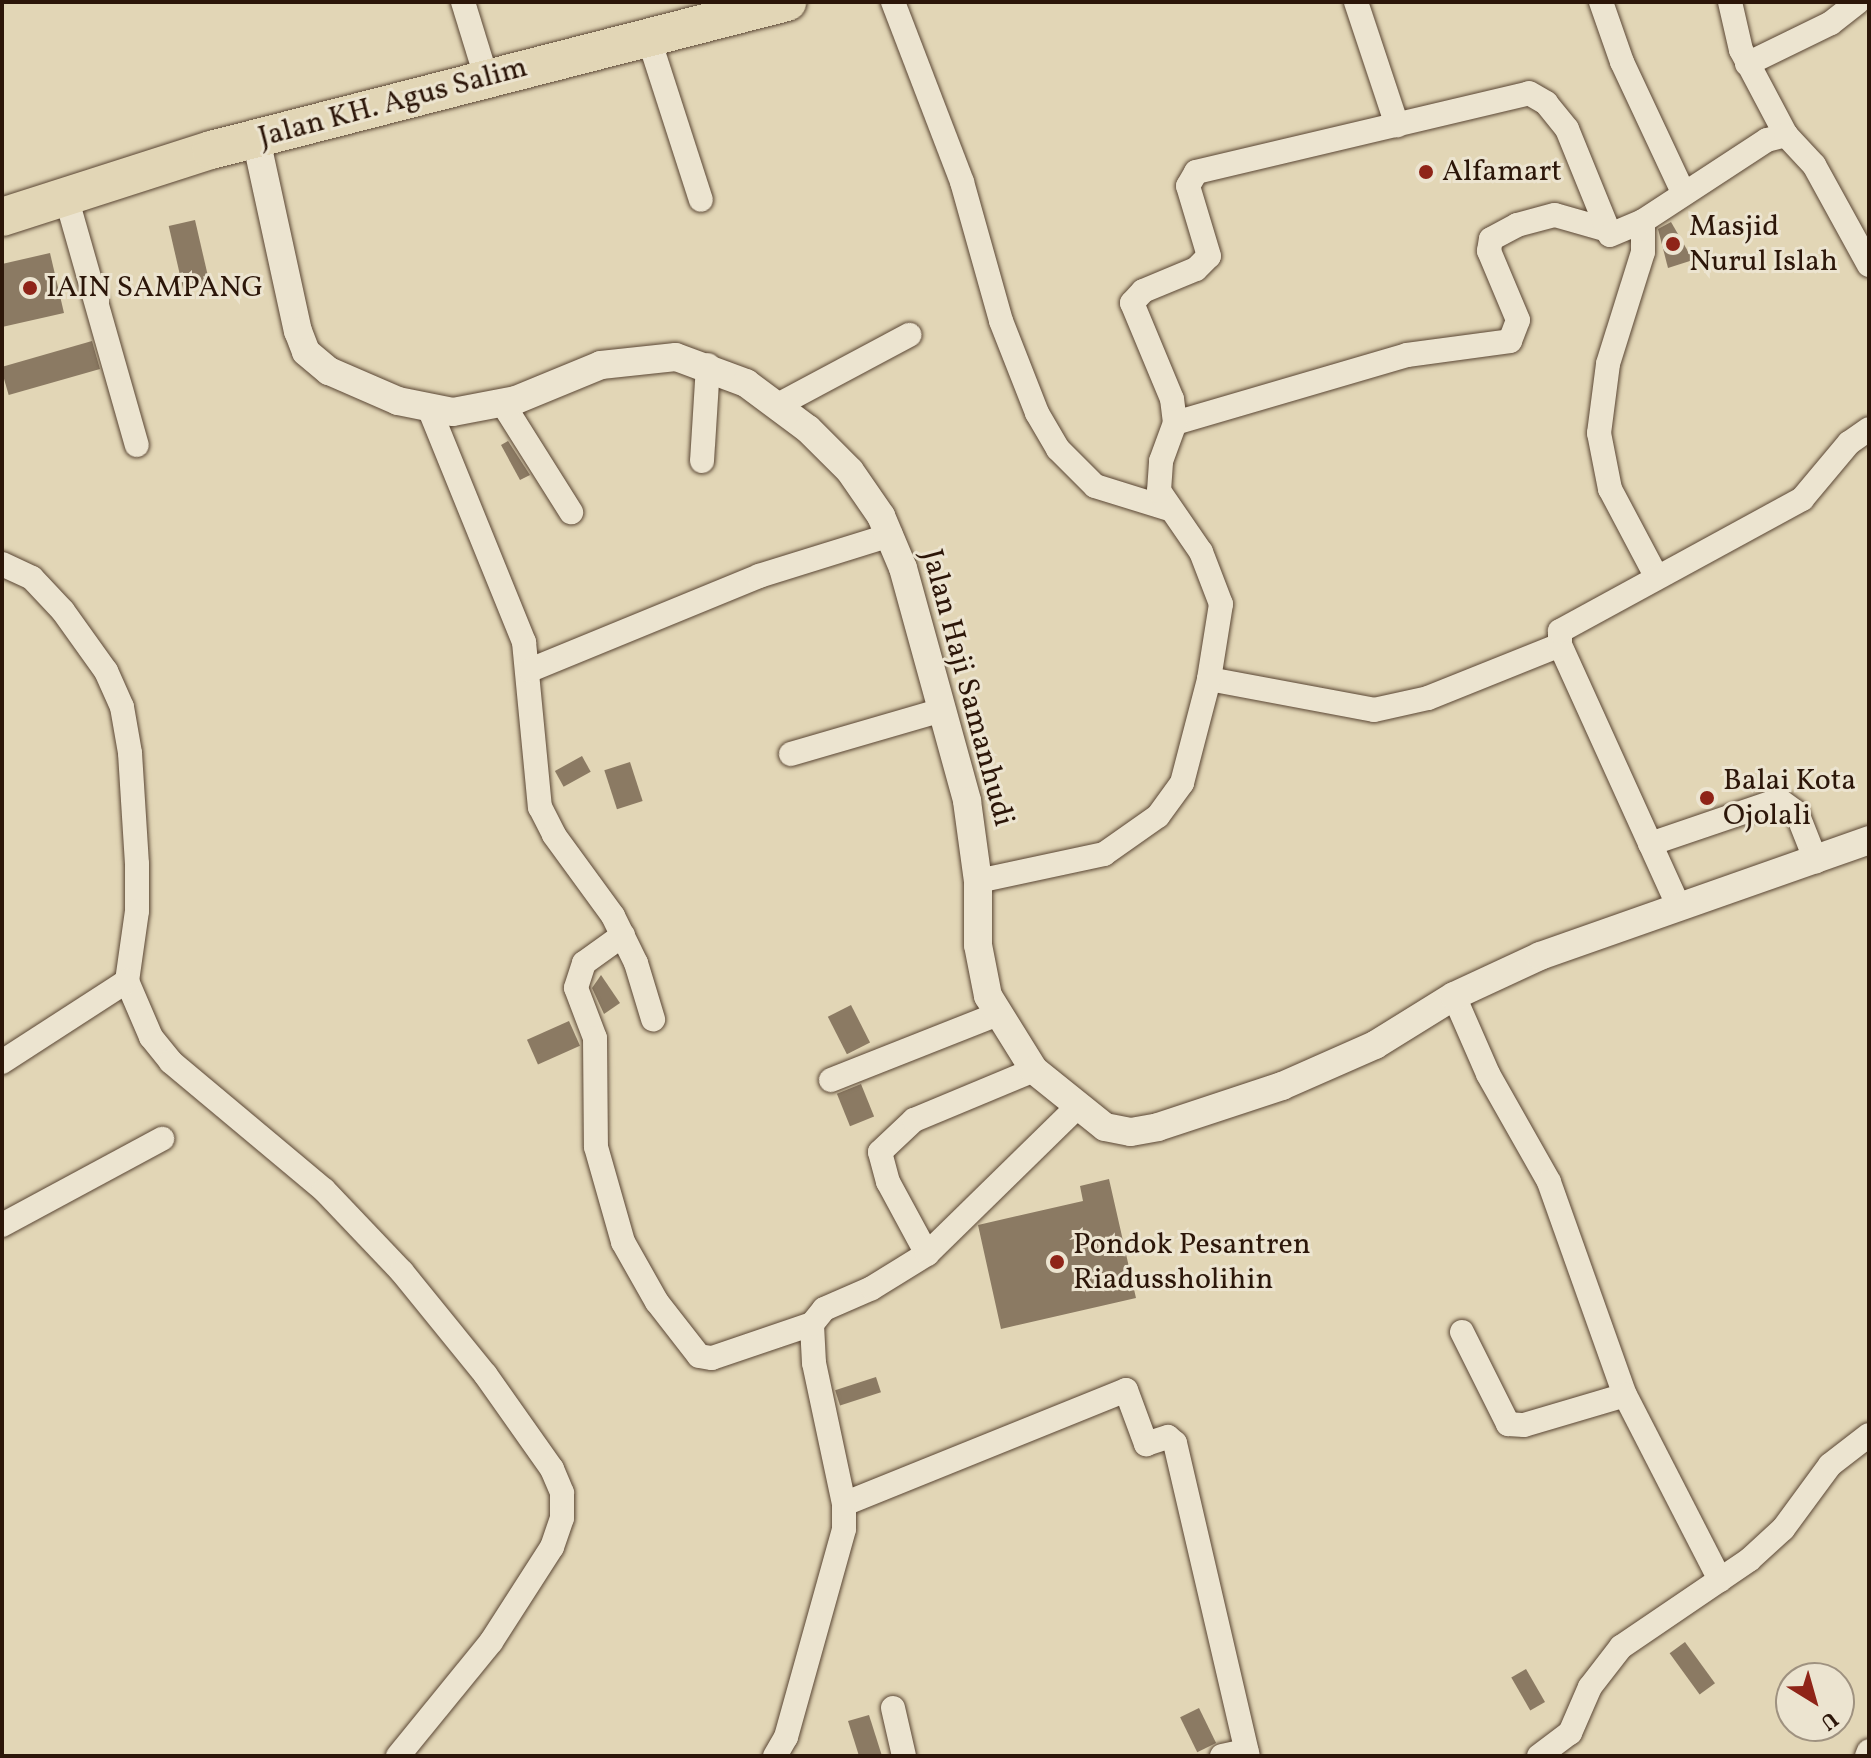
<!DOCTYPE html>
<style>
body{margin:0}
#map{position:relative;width:1871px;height:1758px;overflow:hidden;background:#e2d6b6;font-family:Vollkorn,serif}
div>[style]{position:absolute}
.building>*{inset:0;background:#8b7a63;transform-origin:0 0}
.roads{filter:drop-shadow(0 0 2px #5a4634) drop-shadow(0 0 2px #5a4634)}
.minor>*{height:24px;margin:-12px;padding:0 12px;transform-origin:12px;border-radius:12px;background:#ece4d0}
.tertiary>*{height:28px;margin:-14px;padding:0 14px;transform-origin:14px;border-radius:14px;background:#ece4d0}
.trunk>*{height:38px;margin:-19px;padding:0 19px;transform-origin:19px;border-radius:19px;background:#e2d6b6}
.dots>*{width:22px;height:22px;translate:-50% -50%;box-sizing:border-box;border:4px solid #ece4d0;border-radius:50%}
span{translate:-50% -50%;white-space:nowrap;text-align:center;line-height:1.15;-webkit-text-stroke:6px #ece4d0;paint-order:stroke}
.street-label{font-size:30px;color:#2c1609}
.poi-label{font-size:30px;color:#2c1609}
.left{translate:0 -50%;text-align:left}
.frame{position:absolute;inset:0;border:4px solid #2c1609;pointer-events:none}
.north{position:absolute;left:1775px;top:1662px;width:80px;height:80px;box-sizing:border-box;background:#ece4d0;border:2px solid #9f9280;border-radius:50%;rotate:143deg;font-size:22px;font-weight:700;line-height:32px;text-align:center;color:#2c1609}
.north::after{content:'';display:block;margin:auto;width:28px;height:36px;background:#8f2418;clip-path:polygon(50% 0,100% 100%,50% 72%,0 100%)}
</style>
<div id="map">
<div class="building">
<i style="left:195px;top:220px;width:66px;height:27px;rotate:77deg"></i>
<i style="clip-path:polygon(1671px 222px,1693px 260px,1668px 268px,1658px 229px)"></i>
<i style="clip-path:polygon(50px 253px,64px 313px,2px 327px,2px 264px)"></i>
<i style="left:92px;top:341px;width:29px;height:95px;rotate:74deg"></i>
<i style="clip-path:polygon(508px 441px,530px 475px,520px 480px,501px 445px)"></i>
<i style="left:582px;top:756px;width:18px;height:31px;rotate:61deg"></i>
<i style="left:630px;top:762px;width:41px;height:27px;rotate:72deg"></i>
<i style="clip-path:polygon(601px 975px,620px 1003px,604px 1014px,592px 988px)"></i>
<i style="left:851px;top:1005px;width:42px;height:26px;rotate:63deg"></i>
<i style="left:569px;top:1021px;width:27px;height:46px;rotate:66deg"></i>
<i style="left:861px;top:1084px;width:35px;height:26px;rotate:68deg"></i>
<i style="clip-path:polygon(1109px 1179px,1136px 1298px,1001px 1329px,978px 1225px,1083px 1201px,1080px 1186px)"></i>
<i style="left:876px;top:1377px;width:16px;height:43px;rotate:72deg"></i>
<i style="left:1685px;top:1642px;width:51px;height:19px;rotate:54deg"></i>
<i style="left:1526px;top:1669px;width:38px;height:17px;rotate:60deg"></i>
<i style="left:1199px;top:1708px;width:39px;height:21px;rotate:64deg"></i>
<i style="clip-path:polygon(869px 1715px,882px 1756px,859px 1756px,848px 1721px)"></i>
</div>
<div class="roads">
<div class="minor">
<i style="left:463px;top:2px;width:82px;rotate:72.9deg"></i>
<i style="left:893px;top:2px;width:193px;rotate:69deg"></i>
<i style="left:962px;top:182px;width:144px;rotate:74.3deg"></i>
<i style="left:1001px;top:321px;width:99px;rotate:68.6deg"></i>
<i style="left:1037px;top:413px;width:42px;rotate:59.7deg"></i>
<i style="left:1058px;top:449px;width:52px;rotate:45deg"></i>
<i style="left:1095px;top:486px;width:77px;rotate:17.3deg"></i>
<i style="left:1356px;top:2px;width:130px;rotate:71.6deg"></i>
<i style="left:1601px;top:2px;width:64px;rotate:70.7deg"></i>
<i style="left:1622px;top:62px;width:144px;rotate:64.9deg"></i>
<i style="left:1730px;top:2px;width:49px;rotate:77.1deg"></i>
<i style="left:1741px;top:50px;width:96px;rotate:62.1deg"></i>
<i style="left:648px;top:36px;width:172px;rotate:72.1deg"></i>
<i style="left:1747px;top:64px;width:93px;rotate:-26deg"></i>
<i style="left:1831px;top:23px;width:34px;rotate:-38deg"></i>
<i style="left:65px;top:193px;width:262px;rotate:74.1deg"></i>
<i style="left:1643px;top:221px;width:31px;rotate:90deg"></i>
<i style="left:1643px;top:252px;width:117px;rotate:107.4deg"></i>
<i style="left:1608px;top:364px;width:70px;rotate:97.4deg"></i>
<i style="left:1599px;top:433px;width:57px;rotate:78.9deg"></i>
<i style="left:1610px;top:489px;width:98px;rotate:62.1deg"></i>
<i style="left:503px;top:404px;width:128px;rotate:57.8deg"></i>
<i style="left:778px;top:405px;width:149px;rotate:-28.1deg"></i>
<i style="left:429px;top:408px;width:253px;rotate:67.9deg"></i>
<i style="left:524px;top:642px;width:166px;rotate:84.5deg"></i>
<i style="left:540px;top:807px;width:31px;rotate:63deg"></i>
<i style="left:554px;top:835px;width:100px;rotate:53.9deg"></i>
<i style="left:613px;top:916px;width:52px;rotate:63.9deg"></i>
<i style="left:636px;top:963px;width:59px;rotate:73.1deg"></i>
<i style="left:1175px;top:423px;width:242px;rotate:-16.3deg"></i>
<i style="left:1407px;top:355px;width:104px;rotate:-7.7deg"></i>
<i style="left:1510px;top:341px;width:22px;rotate:-69deg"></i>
<i style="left:1518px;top:320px;width:75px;rotate:-112.8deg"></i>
<i style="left:1489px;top:251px;width:12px;rotate:-81deg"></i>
<i style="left:1491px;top:239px;width:30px;rotate:-28deg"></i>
<i style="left:1517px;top:225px;width:39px;rotate:-15deg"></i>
<i style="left:1555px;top:215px;width:51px;rotate:15.9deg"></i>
<i style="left:702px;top:461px;width:96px;rotate:-86.4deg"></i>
<i style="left:2px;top:564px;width:33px;rotate:25deg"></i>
<i style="left:32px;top:578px;width:45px;rotate:46.8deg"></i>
<i style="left:63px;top:611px;width:74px;rotate:54.4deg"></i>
<i style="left:106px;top:671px;width:39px;rotate:66deg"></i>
<i style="left:122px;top:707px;width:47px;rotate:80.1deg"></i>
<i style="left:130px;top:753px;width:111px;rotate:86.4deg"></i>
<i style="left:137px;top:864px;width:47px;rotate:90deg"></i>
<i style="left:137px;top:911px;width:71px;rotate:98.1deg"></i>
<i style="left:127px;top:981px;width:61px;rotate:66.8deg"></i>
<i style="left:151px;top:1037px;width:32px;rotate:51deg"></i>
<i style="left:171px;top:1062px;width:199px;rotate:39.9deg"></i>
<i style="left:324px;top:1190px;width:113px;rotate:46.4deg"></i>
<i style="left:402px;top:1272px;width:132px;rotate:50.9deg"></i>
<i style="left:485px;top:1374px;width:116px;rotate:54.8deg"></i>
<i style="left:552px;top:1469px;width:26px;rotate:67deg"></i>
<i style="left:562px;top:1493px;width:25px;rotate:90deg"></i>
<i style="left:562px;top:1518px;width:31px;rotate:109deg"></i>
<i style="left:552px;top:1547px;width:113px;rotate:122.7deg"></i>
<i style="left:491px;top:1642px;width:147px;rotate:129.2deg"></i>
<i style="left:530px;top:670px;width:248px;rotate:-22.3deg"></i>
<i style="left:759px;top:576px;width:138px;rotate:-17.3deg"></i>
<i style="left:1209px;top:679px;width:168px;rotate:10.6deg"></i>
<i style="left:1374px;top:710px;width:55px;rotate:-12.5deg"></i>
<i style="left:1428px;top:698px;width:142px;rotate:-21.9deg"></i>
<i style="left:791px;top:754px;width:157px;rotate:-16.2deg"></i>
<i style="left:1650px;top:844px;width:136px;rotate:-18.8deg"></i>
<i style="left:1779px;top:800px;width:22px;rotate:36deg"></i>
<i style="left:1797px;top:813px;width:52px;rotate:68.4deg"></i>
<i style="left:978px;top:881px;width:129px;rotate:-12.1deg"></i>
<i style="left:1104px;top:854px;width:66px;rotate:-35.1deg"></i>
<i style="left:1158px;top:816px;width:41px;rotate:-54deg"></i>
<i style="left:1182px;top:783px;width:107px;rotate:-75.4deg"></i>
<i style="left:1209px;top:679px;width:76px;rotate:-80.9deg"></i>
<i style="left:1221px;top:604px;width:56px;rotate:-111deg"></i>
<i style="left:1201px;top:552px;width:74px;rotate:-124.5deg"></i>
<i style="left:1159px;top:491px;width:30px;rotate:-86deg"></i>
<i style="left:1161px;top:461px;width:40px;rotate:-69.8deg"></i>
<i style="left:1175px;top:423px;width:24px;rotate:-97deg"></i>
<i style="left:1172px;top:399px;width:104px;rotate:-112.6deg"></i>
<i style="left:1132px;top:303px;width:16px;rotate:-47deg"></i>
<i style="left:1143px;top:291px;width:57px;rotate:-22.5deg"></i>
<i style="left:1196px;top:269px;width:18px;rotate:-45deg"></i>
<i style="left:1209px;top:256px;width:73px;rotate:-106.7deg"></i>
<i style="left:1188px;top:186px;width:16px;rotate:-60deg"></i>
<i style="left:1196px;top:172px;width:342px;rotate:-13.3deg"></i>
<i style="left:1529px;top:93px;width:20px;rotate:30deg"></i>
<i style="left:1546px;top:103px;width:33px;rotate:51deg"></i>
<i style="left:1567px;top:129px;width:114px;rotate:67.9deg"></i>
<i style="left:1610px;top:235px;width:36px;rotate:-23deg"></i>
<i style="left:1643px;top:221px;width:148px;rotate:-33.2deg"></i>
<i style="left:1767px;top:140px;width:20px;rotate:-15deg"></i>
<i style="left:1786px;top:135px;width:41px;rotate:47deg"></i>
<i style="left:1814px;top:165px;width:114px;rotate:61.2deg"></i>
<i style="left:1678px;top:905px;width:286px;rotate:-114.4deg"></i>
<i style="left:1560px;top:645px;width:14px;rotate:-90deg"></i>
<i style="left:1560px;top:631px;width:276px;rotate:-28.6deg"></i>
<i style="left:1802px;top:499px;width:73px;rotate:-50deg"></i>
<i style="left:1849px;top:443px;width:24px;rotate:-35deg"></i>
<i style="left:623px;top:935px;width:48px;rotate:144.3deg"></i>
<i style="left:584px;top:963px;width:26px;rotate:108deg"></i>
<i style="left:576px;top:988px;width:53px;rotate:69.2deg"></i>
<i style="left:595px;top:1038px;width:109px;rotate:89.5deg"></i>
<i style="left:596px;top:1147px;width:99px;rotate:74.1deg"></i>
<i style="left:623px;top:1242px;width:69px;rotate:60.5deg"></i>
<i style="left:657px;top:1302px;width:68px;rotate:52.1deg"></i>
<i style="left:699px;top:1356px;width:13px;rotate:9deg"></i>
<i style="left:712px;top:1358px;width:106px;rotate:-18.8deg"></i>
<i style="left:1454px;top:996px;width:85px;rotate:66.4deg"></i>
<i style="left:1488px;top:1074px;width:124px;rotate:60.5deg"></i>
<i style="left:1549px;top:1182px;width:226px;rotate:70.4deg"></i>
<i style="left:1625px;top:1395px;width:208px;rotate:62.8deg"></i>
<i style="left:2px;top:1062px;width:149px;rotate:-32.9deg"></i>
<i style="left:831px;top:1080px;width:176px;rotate:-21.6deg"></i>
<i style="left:2px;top:1225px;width:182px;rotate:-28.3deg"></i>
<i style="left:927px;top:1254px;width:82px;rotate:-118.4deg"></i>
<i style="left:888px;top:1182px;width:31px;rotate:-105deg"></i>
<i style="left:880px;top:1152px;width:47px;rotate:-43.3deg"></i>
<i style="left:914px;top:1120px;width:130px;rotate:-22.6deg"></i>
<i style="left:1462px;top:1332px;width:103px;rotate:63.4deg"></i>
<i style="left:1508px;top:1424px;width:16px;rotate:4deg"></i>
<i style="left:1524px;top:1425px;width:105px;rotate:-16.5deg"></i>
<i style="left:844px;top:1504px;width:304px;rotate:-22deg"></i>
<i style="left:1126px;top:1390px;width:58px;rotate:69.7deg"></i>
<i style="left:1146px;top:1444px;width:23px;rotate:-18deg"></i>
<i style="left:1168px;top:1437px;width:9px;rotate:41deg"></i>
<i style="left:1175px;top:1443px;width:321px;rotate:76.9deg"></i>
<i style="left:893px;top:1708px;width:49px;rotate:77.1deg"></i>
<i style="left:775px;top:1756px;width:22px;rotate:-60deg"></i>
<i style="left:786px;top:1737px;width:216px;rotate:-74.4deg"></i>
<i style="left:844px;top:1529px;width:25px;rotate:-90deg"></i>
<i style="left:844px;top:1504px;width:144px;rotate:-102deg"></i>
<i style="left:814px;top:1363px;width:39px;rotate:-93deg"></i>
<i style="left:812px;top:1324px;width:19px;rotate:-51deg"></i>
<i style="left:824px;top:1309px;width:52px;rotate:-23.6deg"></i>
<i style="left:872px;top:1288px;width:65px;rotate:-31.7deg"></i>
<i style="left:927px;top:1254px;width:209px;rotate:-44.4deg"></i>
<i style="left:1222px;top:1756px;width:25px;rotate:-12deg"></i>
<i style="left:1539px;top:1756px;width:39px;rotate:-37deg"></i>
<i style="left:1570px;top:1733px;width:50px;rotate:-66.5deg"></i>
<i style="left:1590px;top:1687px;width:51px;rotate:-52.2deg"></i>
<i style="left:1621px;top:1647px;width:155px;rotate:-34.2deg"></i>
<i style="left:1749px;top:1560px;width:46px;rotate:-42.4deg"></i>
<i style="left:1783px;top:1529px;width:79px;rotate:-53.7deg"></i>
<i style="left:1830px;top:1465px;width:49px;rotate:-37.6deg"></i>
<i style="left:1867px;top:1756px;width:5px;rotate:-68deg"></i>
</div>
<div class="tertiary">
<i style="left:256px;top:139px;width:197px;rotate:77.7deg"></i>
<i style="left:298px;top:331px;width:22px;rotate:69deg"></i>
<i style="left:306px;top:352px;width:30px;rotate:40deg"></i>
<i style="left:329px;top:371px;width:75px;rotate:23.5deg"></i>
<i style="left:398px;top:401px;width:56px;rotate:11.3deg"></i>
<i style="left:453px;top:412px;width:64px;rotate:-10.8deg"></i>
<i style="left:516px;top:400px;width:92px;rotate:-22.4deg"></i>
<i style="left:601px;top:365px;width:75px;rotate:-6.1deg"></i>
<i style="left:676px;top:357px;width:75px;rotate:20.4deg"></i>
<i style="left:746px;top:383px;width:77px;rotate:36.6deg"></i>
<i style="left:808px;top:429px;width:59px;rotate:45deg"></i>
<i style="left:850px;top:471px;width:55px;rotate:55.4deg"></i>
<i style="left:881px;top:516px;width:56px;rotate:67.1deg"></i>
<i style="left:903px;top:568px;width:242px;rotate:74.6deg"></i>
<i style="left:967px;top:801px;width:81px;rotate:82.2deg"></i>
<i style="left:978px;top:881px;width:64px;rotate:90deg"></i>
<i style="left:978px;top:945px;width:52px;rotate:78.9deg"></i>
<i style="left:988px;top:996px;width:87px;rotate:58.1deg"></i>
<i style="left:1034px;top:1070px;width:91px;rotate:38.8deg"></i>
<i style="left:1105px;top:1127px;width:26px;rotate:11deg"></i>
<i style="left:1131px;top:1132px;width:27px;rotate:-10deg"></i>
<i style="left:1158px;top:1127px;width:131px;rotate:-18.3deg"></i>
<i style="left:1282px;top:1086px;width:102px;rotate:-23.8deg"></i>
<i style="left:1375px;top:1045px;width:93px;rotate:-31.8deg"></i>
<i style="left:1454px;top:996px;width:95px;rotate:-24.9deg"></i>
<i style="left:1540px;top:956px;width:349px;rotate:-19.4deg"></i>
</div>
<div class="trunk">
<i style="left:2px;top:217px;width:219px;rotate:-17.8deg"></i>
<i style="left:211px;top:150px;width:595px;rotate:-14.41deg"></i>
</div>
</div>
<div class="dots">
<i style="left:1426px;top:172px;background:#8f2418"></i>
<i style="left:1673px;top:244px;background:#8f2418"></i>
<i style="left:30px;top:288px;background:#8f2418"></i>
<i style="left:1707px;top:798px;background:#8f2418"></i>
<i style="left:1057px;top:1262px;background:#8f2418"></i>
</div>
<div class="street-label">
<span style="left:393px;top:103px;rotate:-15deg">Jalan KH. Agus Salim</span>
<span style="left:967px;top:688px;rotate:75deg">Jalan Haji Samanhudi</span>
</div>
<div class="poi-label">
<span class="left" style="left:1442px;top:172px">Alfamart</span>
<span class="left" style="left:1689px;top:244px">Masjid<br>Nurul Islah</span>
<span class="left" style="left:46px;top:288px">IAIN SAMPANG</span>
<span class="left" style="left:1723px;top:798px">Balai Kota<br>Ojolali</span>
<span class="left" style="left:1073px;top:1262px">Pondok Pesantren<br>Riadussholihin</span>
</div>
<div class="frame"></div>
<div class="north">U</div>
</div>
